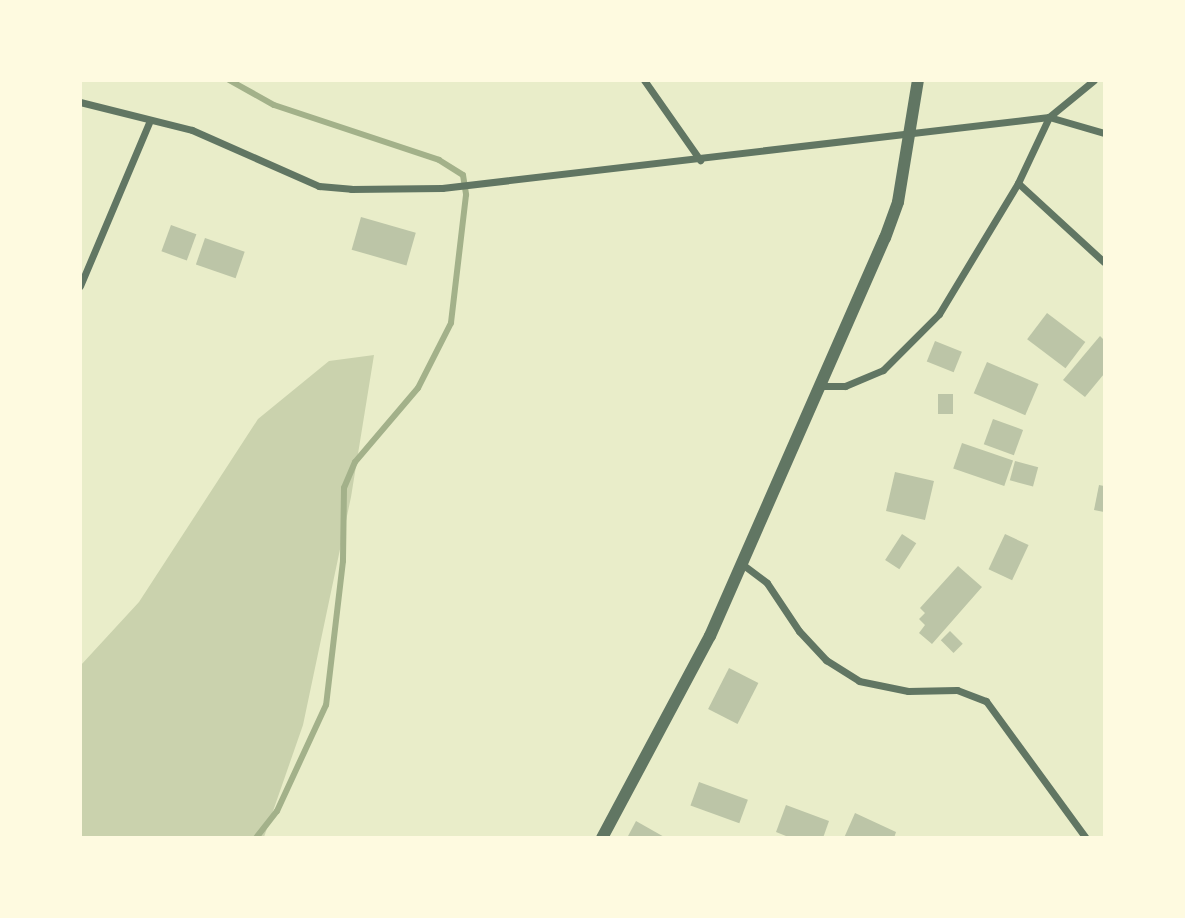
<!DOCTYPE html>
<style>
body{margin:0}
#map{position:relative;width:1185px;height:918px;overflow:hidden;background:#e9edc9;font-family:Arial,sans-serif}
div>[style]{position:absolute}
.green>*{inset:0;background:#cad2ad}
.stream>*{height:6px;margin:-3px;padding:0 3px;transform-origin:3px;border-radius:3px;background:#a3b18a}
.building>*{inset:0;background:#bcc5a7;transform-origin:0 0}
.minor>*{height:7px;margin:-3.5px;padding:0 3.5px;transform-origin:3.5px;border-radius:3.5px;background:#617663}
.tertiary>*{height:12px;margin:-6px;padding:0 6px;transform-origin:6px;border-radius:6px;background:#617663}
span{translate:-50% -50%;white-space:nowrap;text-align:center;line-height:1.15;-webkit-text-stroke:7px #fefae0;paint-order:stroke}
.frame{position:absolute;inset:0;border:82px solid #fefae0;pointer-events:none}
</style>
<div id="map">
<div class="green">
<i style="clip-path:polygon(374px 355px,351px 497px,303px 725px,264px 837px,81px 837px,81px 665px,139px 602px,258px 419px,329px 361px)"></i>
</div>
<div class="stream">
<i style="left:229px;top:80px;width:51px;rotate:29.1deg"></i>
<i style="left:274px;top:105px;width:174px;rotate:18.4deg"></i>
<i style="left:439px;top:160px;width:28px;rotate:32deg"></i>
<i style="left:463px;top:175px;width:20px;rotate:81deg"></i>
<i style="left:466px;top:195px;width:129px;rotate:96.7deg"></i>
<i style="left:451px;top:323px;width:73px;rotate:116.9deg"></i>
<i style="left:418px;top:388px;width:97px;rotate:130.4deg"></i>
<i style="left:355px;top:462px;width:28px;rotate:113deg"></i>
<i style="left:344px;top:488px;width:73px;rotate:90.8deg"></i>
<i style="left:343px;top:561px;width:145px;rotate:96.7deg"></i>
<i style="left:326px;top:705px;width:117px;rotate:114.8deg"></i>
<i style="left:277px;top:811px;width:34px;rotate:128deg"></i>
</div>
<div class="building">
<i style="left:361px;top:217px;width:57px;height:34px;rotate:16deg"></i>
<i style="left:171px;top:225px;width:27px;height:28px;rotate:20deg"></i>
<i style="left:205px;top:238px;width:42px;height:28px;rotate:19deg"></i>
<i style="left:1047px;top:313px;width:48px;height:33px;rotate:37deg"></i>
<i style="clip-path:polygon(1100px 336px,1104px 340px,1104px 374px,1085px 397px,1063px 380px)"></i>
<i style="left:935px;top:341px;width:29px;height:22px;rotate:22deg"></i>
<i style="left:987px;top:362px;width:56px;height:34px;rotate:23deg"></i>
<i style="left:938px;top:394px;width:15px;height:20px"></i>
<i style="left:993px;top:419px;width:32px;height:27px;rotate:20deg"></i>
<i style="left:962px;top:443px;width:54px;height:27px;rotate:19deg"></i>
<i style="left:1015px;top:461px;width:24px;height:20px;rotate:15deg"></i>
<i style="left:895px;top:472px;width:40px;height:40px;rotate:13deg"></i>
<i style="clip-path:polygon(1099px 485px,1104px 486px,1104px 512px,1094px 510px)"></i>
<i style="left:902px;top:534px;width:17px;height:31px;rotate:33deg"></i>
<i style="left:1005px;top:534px;width:26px;height:39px;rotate:25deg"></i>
<i style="clip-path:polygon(958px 566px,982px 587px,932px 644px,919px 633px,925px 625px,919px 619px,925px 613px,920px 608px)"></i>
<i style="left:950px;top:631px;width:18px;height:13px;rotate:45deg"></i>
<i style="left:729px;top:668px;width:33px;height:46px;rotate:27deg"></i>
<i style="left:699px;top:782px;width:52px;height:25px;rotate:20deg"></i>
<i style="clip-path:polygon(786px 805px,829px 821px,823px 838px,791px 838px,776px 832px)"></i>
<i style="clip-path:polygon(855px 813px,896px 832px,894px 838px,844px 838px)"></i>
<i style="clip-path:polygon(636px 821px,666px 838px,627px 838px)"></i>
</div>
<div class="minor">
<i style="left:644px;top:80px;width:98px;rotate:55deg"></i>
<i style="left:80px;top:102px;width:115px;rotate:14deg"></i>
<i style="left:192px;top:130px;width:139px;rotate:23.8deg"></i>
<i style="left:319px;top:186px;width:32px;rotate:5deg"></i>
<i style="left:351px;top:189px;width:91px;rotate:-0.6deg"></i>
<i style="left:442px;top:188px;width:611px;rotate:-6.67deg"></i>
<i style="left:1049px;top:117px;width:57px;rotate:16.2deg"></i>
<i style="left:1018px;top:183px;width:117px;rotate:42.6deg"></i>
<i style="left:80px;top:286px;width:180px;rotate:-67.1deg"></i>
<i style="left:820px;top:386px;width:25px"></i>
<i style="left:845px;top:386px;width:41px;rotate:-22.8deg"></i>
<i style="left:883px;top:370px;width:79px;rotate:-45deg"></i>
<i style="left:939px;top:314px;width:153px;rotate:-58.9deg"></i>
<i style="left:1018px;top:183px;width:73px;rotate:-64.8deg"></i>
<i style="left:1049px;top:117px;width:58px;rotate:-39.4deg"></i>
<i style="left:742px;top:564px;width:31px;rotate:37deg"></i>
<i style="left:767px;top:583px;width:58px;rotate:56.3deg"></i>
<i style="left:799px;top:631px;width:40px;rotate:47deg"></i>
<i style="left:826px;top:660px;width:39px;rotate:32deg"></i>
<i style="left:859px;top:681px;width:50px;rotate:11.5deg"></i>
<i style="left:908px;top:691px;width:49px;rotate:-1.2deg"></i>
<i style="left:957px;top:690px;width:31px;rotate:21deg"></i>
<i style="left:986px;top:701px;width:170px;rotate:53.9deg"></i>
</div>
<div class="tertiary">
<i style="left:602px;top:838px;width:229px;rotate:-61.9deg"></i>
<i style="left:710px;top:636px;width:435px;rotate:-66.3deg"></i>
<i style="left:885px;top:238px;width:38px;rotate:-70deg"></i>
<i style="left:898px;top:202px;width:124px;rotate:-80.7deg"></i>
</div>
<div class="frame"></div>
</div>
